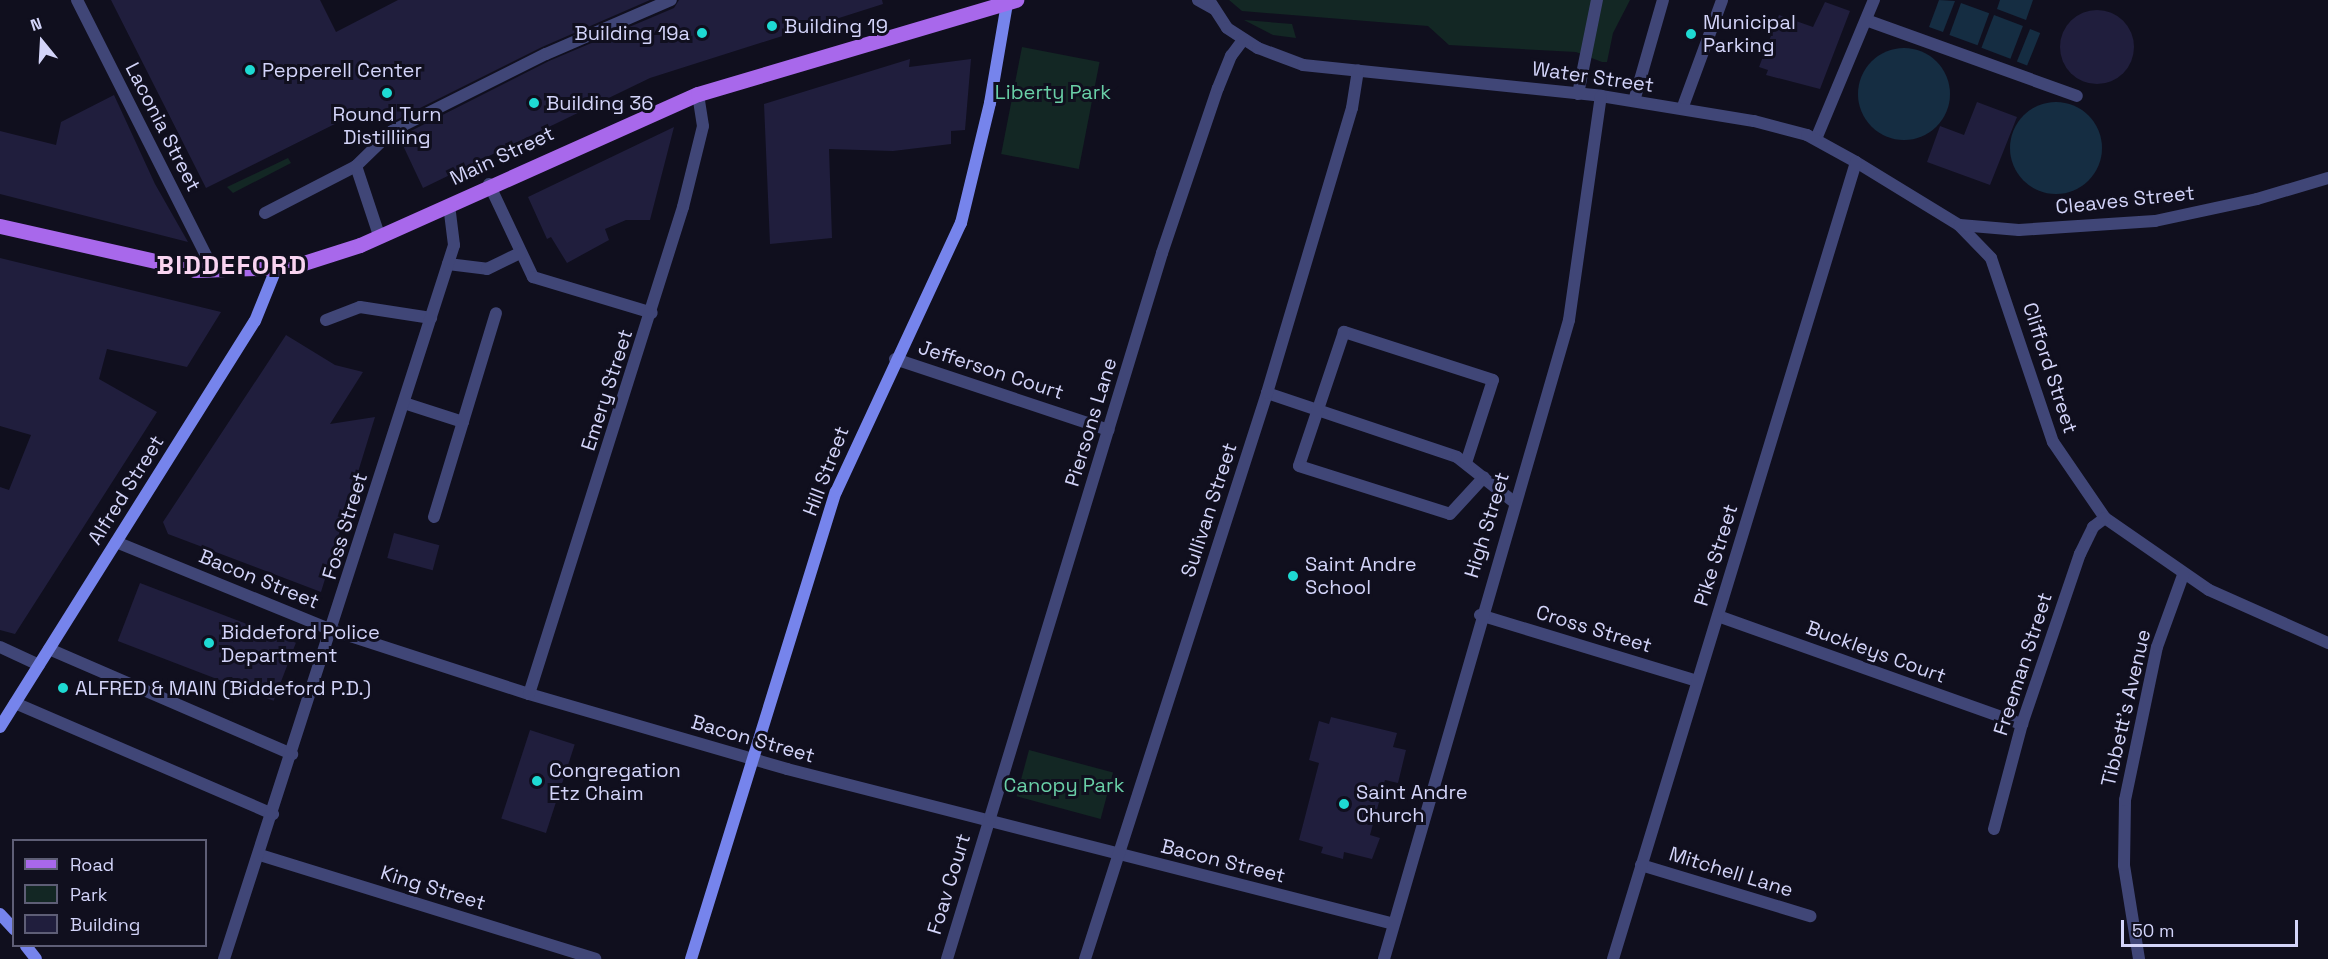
<!DOCTYPE html>
<style>
body{margin:0}
#map{position:relative;width:2328px;height:959px;overflow:hidden;background:#100f1e;font-family:"Space Grotesk",sans-serif}
div>[style]{position:absolute}
.green>*{inset:0;background:#132724;transform-origin:0 0}
.water>*{inset:0;background:#152d42;transform-origin:0 0}
.round{border-radius:50%}
.building>*{inset:0;background:#201e3d;transform-origin:0 0}
.lane>*{height:12px;margin:-6px;padding:0 6px;transform-origin:6px;border-radius:6px;background:#404677}
.street>*{height:12px;margin:-6px;padding:0 6px;transform-origin:6px;border-radius:6px;background:#404677}
.secondary>*{height:12px;margin:-6px;padding:0 6px;transform-origin:6px;border-radius:6px;background:#7684ec}
.primary>*{height:15px;margin:-7.5px;padding:0 7.5px;transform-origin:7.5px;border-radius:7.5px;background:#a868eb}
.dots>*{width:16px;height:16px;translate:-50% -50%;box-sizing:border-box;border:3px solid #100f1e;border-radius:50%}
span{translate:-50% -50%;white-space:nowrap;text-align:center;line-height:1.15;-webkit-text-stroke:6px #100f1e;paint-order:stroke}
.poi-label{font-size:20px;color:#d3d4f9}
.left{translate:0 -50%;text-align:left}
.right{translate:-100% -50%;text-align:right}
.street-label{font-size:20px;color:#d3d4f9}
.park-label{font-size:20px;color:#69cfa7}
.district-label{font-size:26px;color:#f9d4f1;font-weight:700;letter-spacing:1.5px}
.legend{position:absolute;left:12px;top:839px;width:195px;height:108px;box-sizing:border-box;background:#100f1e;border:2px solid #5e5e76;margin:0;padding:8px 10px;list-style:none;font-size:18px;color:#d3d4f9}
.legend li{display:flex;align-items:center;gap:12px;height:30px}
.legend b{width:30px;border:2px solid #5e5e76}
.north{position:absolute;left:12px;top:12px;width:60px;height:60px;-webkit-text-stroke:4px #100f1e;paint-order:stroke;rotate:342deg;font-size:16px;font-weight:700;line-height:24px;text-align:center;color:#d3d4f9}
.north::after{content:'';display:block;margin:auto;width:21px;height:27px;background:#d3d4f9;clip-path:polygon(50% 0,100% 100%,50% 72%,0 100%)}
.scale{position:absolute;left:2121px;top:920px;width:177px;height:27px;box-sizing:border-box;border:3px solid #d3d4f9;border-top:0;padding-left:8px;font-size:18px;line-height:21px;white-space:nowrap;color:#d3d4f9;-webkit-text-stroke:4px #100f1e;paint-order:stroke}
</style>
<div id="map">
<div class="green">
<i style="clip-path:polygon(1229px 0,1630px 0,1613px 33px,1607px 62px,1602px 62px,1576px 52px,1449px 45px,1428px 26px,1242px 11px)"></i>
<i style="clip-path:polygon(1244px 20px,1292px 24px,1296px 38px,1273px 35px)"></i>
<i style="left:1022px;top:47px;width:79px;height:109px;rotate:11deg"></i>
<i style="clip-path:polygon(288px 158px,291px 163px,233px 193px,227px 187px)"></i>
<i style="left:1029px;top:750px;width:87px;height:48px;rotate:15deg"></i>
</div>
<div class="water">
<i style="clip-path:polygon(1939px 0,1955px 1px,1943px 32px,1929px 27px)"></i>
<i style="clip-path:polygon(2000px 0,2033px 0,2026px 20px,1997px 9px)"></i>
<i style="left:1961px;top:3px;width:30px;height:34px;rotate:20deg"></i>
<i style="left:1994px;top:15px;width:31px;height:35px;rotate:21deg"></i>
<i style="left:2030px;top:29px;width:11px;height:35px;rotate:22deg"></i>
<i class="round" style="left:1858px;top:48px;width:92px;height:92px"></i>
<i class="round" style="left:2010px;top:102px;width:92px;height:92px"></i>
</div>
<div class="building">
<i style="clip-path:polygon(111px 0,320px 0,336px 32px,398px 0,650px 0,542px 47px,392px 122px,387px 113px,376px 120px,369px 107px,206px 188px)"></i>
<i style="clip-path:polygon(679px 0,882px 0,883px 4px,650px 78px,423px 188px,399px 137px,549px 61px,674px 8px)"></i>
<i style="clip-path:polygon(1825px 2px,1850px 11px,1820px 89px,1766px 75px,1768px 70px,1759px 67px,1779px 15px,1813px 27px)"></i>
<i class="round" style="left:2060px;top:10px;width:74px;height:74px"></i>
<i style="clip-path:polygon(910px 59px,909px 67px,971px 59px,965px 130px,951px 131px,951px 144px,893px 151px,829px 149px,832px 238px,770px 244px,764px 104px)"></i>
<i style="clip-path:polygon(114px 95px,155px 184px,188px 242px,0 194px,0 131px,56px 145px,61px 122px)"></i>
<i style="clip-path:polygon(1977px 102px,2017px 117px,1990px 185px,1927px 162px,1940px 126px,1964px 135px)"></i>
<i style="clip-path:polygon(674px 127px,650px 220px,626px 220px,605px 229px,609px 240px,567px 263px,551px 237px,547px 239px,528px 197px)"></i>
<i style="clip-path:polygon(0 258px,221px 312px,187px 367px,107px 349px,99px 379px,157px 412px,15px 634px,0 630px,0 487px,9px 490px,31px 435px,0 426px)"></i>
<i style="clip-path:polygon(286px 335px,335px 365px,363px 372px,330px 424px,375px 417px,321px 592px,168px 534px,163px 522px)"></i>
<i style="left:394px;top:533px;width:47px;height:26px;rotate:15deg"></i>
<i style="left:140px;top:583px;width:167px;height:62px;rotate:21deg"></i>
<i style="clip-path:polygon(1331px 717px,1397px 733px,1393px 747px,1406px 750px,1398px 783px,1385px 780px,1370px 835px,1380px 838px,1372px 859px,1344px 852px,1343px 859px,1321px 853px,1323px 847px,1299px 840px,1319px 763px,1309px 760px,1319px 721px,1329px 724px)"></i>
<i style="left:530px;top:730px;width:47px;height:93px;rotate:18deg"></i>
</div>
<div class="lane">
<i style="left:1866px;top:20px;width:224px;rotate:19.8deg"></i>
<i style="left:1578px;top:94px;width:96px;rotate:-78.6deg"></i>
<i style="left:1634px;top:101px;width:105px;rotate:-74deg"></i>
<i style="left:1682px;top:109px;width:116px;rotate:-69.8deg"></i>
<i style="left:1816px;top:139px;width:151px;rotate:-67.4deg"></i>
<i style="left:356px;top:166px;width:50px;rotate:-44.2deg"></i>
<i style="left:392px;top:131px;width:172px;rotate:-26.6deg"></i>
<i style="left:546px;top:54px;width:136px;rotate:-23.4deg"></i>
<i style="left:489px;top:184px;width:103px;rotate:64.7deg"></i>
<i style="left:533px;top:277px;width:124px;rotate:16.8deg"></i>
<i style="left:265px;top:213px;width:102px;rotate:-27.3deg"></i>
<i style="left:356px;top:166px;width:73px;rotate:71.6deg"></i>
<i style="left:448px;top:264px;width:39px;rotate:7deg"></i>
<i style="left:487px;top:269px;width:37px;rotate:-26deg"></i>
<i style="left:326px;top:320px;width:36px;rotate:-21deg"></i>
<i style="left:360px;top:307px;width:72px;rotate:8.8deg"></i>
<i style="left:1267px;top:393px;width:200px;rotate:18.6deg"></i>
<i style="left:1457px;top:457px;width:73px;rotate:38.3deg"></i>
<i style="left:404px;top:403px;width:62px;rotate:17.9deg"></i>
<i style="left:1466px;top:463px;width:87px;rotate:-72deg"></i>
<i style="left:1493px;top:380px;width:157px;rotate:-162.1deg"></i>
<i style="left:1344px;top:332px;width:141px;rotate:108.6deg"></i>
<i style="left:1299px;top:466px;width:158px;rotate:17.6deg"></i>
<i style="left:1450px;top:514px;width:50px;rotate:-47.4deg"></i>
<i style="left:434px;top:517px;width:213px;rotate:-73.1deg"></i>
<i style="left:49px;top:649px;width:265px;rotate:23.4deg"></i>
<i style="left:15px;top:703px;width:281px;rotate:23.3deg"></i>
</div>
<div class="street">
<i style="left:77px;top:0;width:304px;rotate:63.2deg"></i>
<i style="left:1198px;top:0;width:18px;rotate:29deg"></i>
<i style="left:1209px;top:0;width:33px;rotate:57deg"></i>
<i style="left:1227px;top:28px;width:37px;rotate:33deg"></i>
<i style="left:1258px;top:48px;width:48px;rotate:20.7deg"></i>
<i style="left:1303px;top:65px;width:300px;rotate:5.9deg"></i>
<i style="left:1601px;top:96px;width:155px;rotate:9.3deg"></i>
<i style="left:1754px;top:121px;width:55px;rotate:14.8deg"></i>
<i style="left:1807px;top:135px;width:56px;rotate:28.9deg"></i>
<i style="left:1856px;top:162px;width:121px;rotate:31.5deg"></i>
<i style="left:1959px;top:225px;width:46px;rotate:45.9deg"></i>
<i style="left:1991px;top:258px;width:194px;rotate:71.4deg"></i>
<i style="left:2053px;top:442px;width:92px;rotate:55.6deg"></i>
<i style="left:2105px;top:518px;width:126px;rotate:34.7deg"></i>
<i style="left:2209px;top:590px;width:130px;rotate:24deg"></i>
<i style="left:1960px;top:225px;width:59px;rotate:4.8deg"></i>
<i style="left:2019px;top:230px;width:136px;rotate:-3.8deg"></i>
<i style="left:2155px;top:221px;width:104px;rotate:-12.2deg"></i>
<i style="left:2257px;top:199px;width:74px;rotate:-16.5deg"></i>
<i style="left:895px;top:359px;width:225px;rotate:18.4deg"></i>
<i style="left:116px;top:542px;width:233px;rotate:22.2deg"></i>
<i style="left:332px;top:630px;width:207px;rotate:18deg"></i>
<i style="left:529px;top:694px;width:269px;rotate:16.2deg"></i>
<i style="left:787px;top:769px;width:626px;rotate:14.32deg"></i>
<i style="left:1480px;top:615px;width:227px;rotate:16.9deg"></i>
<i style="left:1718px;top:616px;width:323px;rotate:19.6deg"></i>
<i style="left:0;top:647px;width:43px;rotate:24.8deg"></i>
<i style="left:529px;top:694px;width:511px;rotate:-72.45deg"></i>
<i style="left:683px;top:207px;width:83px;rotate:-76.1deg"></i>
<i style="left:703px;top:126px;width:32px;rotate:-99deg"></i>
<i style="left:1994px;top:829px;width:109px;rotate:-75.1deg"></i>
<i style="left:2022px;top:724px;width:180px;rotate:-71.2deg"></i>
<i style="left:2080px;top:554px;width:30px;rotate:-64deg"></i>
<i style="left:2093px;top:527px;width:15px;rotate:-37deg"></i>
<i style="left:260px;top:855px;width:351px;rotate:17.2deg"></i>
<i style="left:1641px;top:865px;width:177px;rotate:16.8deg"></i>
<i style="left:224px;top:959px;width:750px;rotate:-72.14deg"></i>
<i style="left:454px;top:245px;width:40px;rotate:-97.1deg"></i>
<i style="left:947px;top:959px;width:738px;rotate:-73.06deg"></i>
<i style="left:1162px;top:253px;width:174px;rotate:-71.3deg"></i>
<i style="left:1218px;top:88px;width:35px;rotate:-68deg"></i>
<i style="left:1231px;top:56px;width:21px;rotate:-53deg"></i>
<i style="left:1085px;top:959px;width:595px;rotate:-72.17deg"></i>
<i style="left:1267px;top:393px;width:297px;rotate:-73.4deg"></i>
<i style="left:1352px;top:108px;width:38px;rotate:-81deg"></i>
<i style="left:1384px;top:959px;width:665px;rotate:-73.85deg"></i>
<i style="left:1569px;top:320px;width:226px;rotate:-81.9deg"></i>
<i style="left:1613px;top:959px;width:833px;rotate:-73.04deg"></i>
<i style="left:2139px;top:959px;width:95px;rotate:-99.1deg"></i>
<i style="left:2124px;top:865px;width:65px;rotate:-89.1deg"></i>
<i style="left:2125px;top:800px;width:156px;rotate:-78.2deg"></i>
<i style="left:2157px;top:647px;width:77px;rotate:-70.1deg"></i>
</div>
<div class="secondary">
<i style="left:0;top:727px;width:479px;rotate:-57.9deg"></i>
<i style="left:255px;top:321px;width:56px;rotate:-68deg"></i>
<i style="left:0;top:914px;width:21px;rotate:47deg"></i>
<i style="left:26px;top:946px;width:16px;rotate:52deg"></i>
<i style="left:691px;top:959px;width:489px;rotate:-72.8deg"></i>
<i style="left:836px;top:492px;width:297px;rotate:-65.1deg"></i>
<i style="left:961px;top:223px;width:123px;rotate:-76.4deg"></i>
<i style="left:990px;top:103px;width:100px;rotate:-80.3deg"></i>
</div>
<div class="primary">
<i style="left:0;top:226px;width:200px;rotate:12.7deg"></i>
<i style="left:195px;top:270px;width:96px;rotate:-1.8deg"></i>
<i style="left:291px;top:267px;width:72px;rotate:-17.7deg"></i>
<i style="left:360px;top:245px;width:370px;rotate:-24.1deg"></i>
<i style="left:698px;top:94px;width:332px;rotate:-16.5deg"></i>
</div>
<div class="dots">
<i style="left:772px;top:26px;background:#1edad3"></i>
<i style="left:702px;top:33px;background:#1edad3"></i>
<i style="left:1691px;top:34px;background:#1edad3"></i>
<i style="left:250px;top:70px;background:#1edad3"></i>
<i style="left:387px;top:93px;background:#1edad3"></i>
<i style="left:534px;top:103px;background:#1edad3"></i>
<i style="left:1293px;top:576px;background:#1edad3"></i>
<i style="left:209px;top:643px;background:#1edad3"></i>
<i style="left:63px;top:688px;background:#1edad3"></i>
<i style="left:537px;top:781px;background:#1edad3"></i>
<i style="left:1344px;top:804px;background:#1edad3"></i>
</div>
<div class="poi-label">
<span class="left" style="left:1703px;top:34px">Municipal<br>Parking</span>
<span class="left" style="left:784px;top:26px">Building 19</span>
<span class="right" style="left:690px;top:33px">Building 19a</span>
<span class="left" style="left:262px;top:70px">Pepperell Center</span>
<span class="left" style="left:546px;top:103px">Building 36</span>
<span style="left:387px;top:126px">Round Turn<br>Distilliing</span>
<span class="left" style="left:1305px;top:576px">Saint Andre<br>School</span>
<span class="left" style="left:221px;top:644px">Biddeford Police<br>Department</span>
<span class="left" style="left:75px;top:688px">ALFRED &amp; MAIN (Biddeford P.D.)</span>
<span class="left" style="left:549px;top:782px">Congregation<br>Etz Chaim</span>
<span class="left" style="left:1356px;top:804px">Saint Andre<br>Church</span>
</div>
<div class="street-label">
<span style="left:1593px;top:77px;rotate:8deg">Water Street</span>
<span style="left:163px;top:127px;rotate:63deg">Laconia Street</span>
<span style="left:502px;top:156px;rotate:-25deg">Main Street</span>
<span style="left:2125px;top:200px;rotate:-6deg">Cleaves Street</span>
<span style="left:2050px;top:368px;rotate:72deg">Clifford Street</span>
<span style="left:991px;top:370px;rotate:18deg">Jefferson Court</span>
<span style="left:607px;top:390px;rotate:-72deg">Emery Street</span>
<span style="left:1091px;top:422px;rotate:-73deg">Piersons Lane</span>
<span style="left:826px;top:471px;rotate:-69deg">Hill Street</span>
<span style="left:126px;top:490px;rotate:-58deg">Alfred Street</span>
<span style="left:1209px;top:510px;rotate:-72deg">Sullivan Street</span>
<span style="left:1487px;top:525px;rotate:-73deg">High Street</span>
<span style="left:345px;top:526px;rotate:-73deg">Foss Street</span>
<span style="left:1716px;top:555px;rotate:-73deg">Pike Street</span>
<span style="left:259px;top:579px;rotate:22deg">Bacon Street</span>
<span style="left:1594px;top:629px;rotate:17deg">Cross Street</span>
<span style="left:1876px;top:652px;rotate:20deg">Buckleys Court</span>
<span style="left:2023px;top:664px;rotate:-72deg">Freeman Street</span>
<span style="left:2126px;top:708px;rotate:-77deg">Tibbett's Avenue</span>
<span style="left:753px;top:739px;rotate:16deg">Bacon Street</span>
<span style="left:1223px;top:861px;rotate:14deg">Bacon Street</span>
<span style="left:1731px;top:872px;rotate:17deg">Mitchell Lane</span>
<span style="left:949px;top:884px;rotate:-73deg">Foav Court</span>
<span style="left:433px;top:888px;rotate:17deg">King Street</span>
</div>
<div class="park-label">
<span style="left:1053px;top:92px">Liberty Park</span>
<span style="left:1064px;top:785px">Canopy Park</span>
</div>
<div class="district-label">
<span style="left:232px;top:266px">BIDDEFORD</span>
</div>
<ul class="legend">
<li><b style="height:8px;background:#a868eb"></b>Road</li>
<li><b style="height:16px;background:#132724"></b>Park</li>
<li><b style="height:16px;background:#201e3d"></b>Building</li>
</ul>
<div class="north">N</div>
<div class="scale">50 m</div>
</div>
